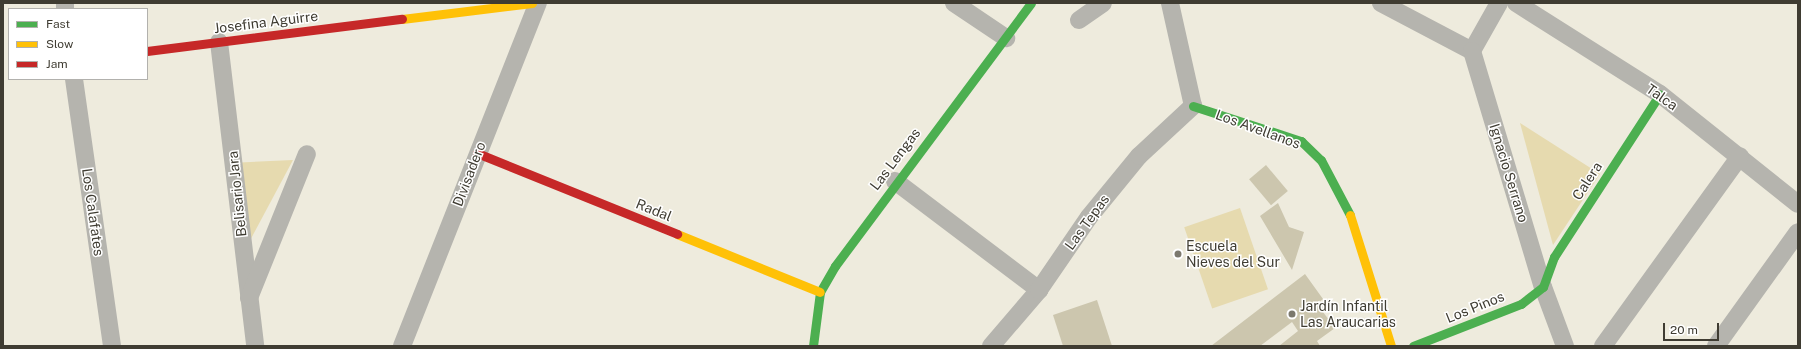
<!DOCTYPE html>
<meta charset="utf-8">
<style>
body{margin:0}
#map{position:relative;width:1801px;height:349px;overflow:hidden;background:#eeebdd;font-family:"Public Sans",sans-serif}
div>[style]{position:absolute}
.green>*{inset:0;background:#e6daaf;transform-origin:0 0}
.building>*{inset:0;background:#ccc6ae;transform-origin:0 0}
.street>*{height:18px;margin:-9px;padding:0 9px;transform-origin:9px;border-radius:9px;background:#b5b4ae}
.fast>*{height:9px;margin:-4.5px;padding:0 4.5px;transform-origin:4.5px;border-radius:4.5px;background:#4caf50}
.slow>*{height:9px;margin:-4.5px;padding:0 4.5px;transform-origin:4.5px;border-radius:4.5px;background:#ffc107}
.jam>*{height:9px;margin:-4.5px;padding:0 4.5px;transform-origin:4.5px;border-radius:4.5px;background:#c62828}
.dots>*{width:11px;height:11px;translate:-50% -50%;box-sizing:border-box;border:2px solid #fff;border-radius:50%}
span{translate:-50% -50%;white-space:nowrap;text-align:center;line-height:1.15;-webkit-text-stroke:3px #fff;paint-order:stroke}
.street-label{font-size:14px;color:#3f3c32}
.poi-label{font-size:14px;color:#3f3c32}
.left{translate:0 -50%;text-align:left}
.frame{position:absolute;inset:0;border:4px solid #3f3c32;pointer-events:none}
.legend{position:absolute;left:8px;top:8px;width:140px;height:72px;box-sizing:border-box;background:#fff;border:1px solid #b2b1ad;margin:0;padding:5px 7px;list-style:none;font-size:12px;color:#3f3c32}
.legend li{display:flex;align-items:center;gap:8px;height:20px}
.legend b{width:20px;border:1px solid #b2b1ad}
.scale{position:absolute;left:1663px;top:323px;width:56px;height:18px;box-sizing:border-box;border:2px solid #3f3c32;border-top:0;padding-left:5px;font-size:12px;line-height:14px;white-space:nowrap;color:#3f3c32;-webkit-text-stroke:3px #fff;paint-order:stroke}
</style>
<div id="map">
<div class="green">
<i style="clip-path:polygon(1520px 123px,1600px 174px,1553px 245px)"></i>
<i style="clip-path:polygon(293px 160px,239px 261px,230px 163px)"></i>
<i style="left:1240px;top:208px;width:86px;height:59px;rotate:71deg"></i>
</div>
<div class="building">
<i style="left:1266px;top:165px;width:34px;height:22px;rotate:50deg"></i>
<i style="clip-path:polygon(1278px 203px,1289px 227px,1304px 232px,1292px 270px,1260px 216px)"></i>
<i style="clip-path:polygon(1305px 274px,1323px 299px,1317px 304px,1335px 328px,1317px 341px,1320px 346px,1279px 346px,1298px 331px,1292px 322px,1260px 346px,1211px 346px)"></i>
<i style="clip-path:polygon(1097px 300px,1112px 346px,1063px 346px,1053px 315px)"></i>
</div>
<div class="street">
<i style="left:65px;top:3px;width:6px;rotate:90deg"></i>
<i style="left:954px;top:3px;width:63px;rotate:33.9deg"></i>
<i style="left:1381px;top:3px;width:103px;rotate:27.8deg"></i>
<i style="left:1499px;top:3px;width:55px;rotate:119.4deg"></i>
<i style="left:1472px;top:51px;width:246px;rotate:73.3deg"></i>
<i style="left:1543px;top:287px;width:63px;rotate:69.6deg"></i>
<i style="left:1516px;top:3px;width:170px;rotate:32.3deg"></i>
<i style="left:1660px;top:94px;width:176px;rotate:38.6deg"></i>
<i style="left:1079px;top:20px;width:29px;rotate:-35deg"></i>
<i style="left:219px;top:42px;width:306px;rotate:83.2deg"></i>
<i style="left:74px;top:79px;width:270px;rotate:81.9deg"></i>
<i style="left:895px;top:181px;width:181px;rotate:37.1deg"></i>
<i style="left:249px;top:298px;width:155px;rotate:-68.1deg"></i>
<i style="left:402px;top:346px;width:369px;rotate:-68.4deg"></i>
<i style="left:991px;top:346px;width:74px;rotate:-49.4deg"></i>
<i style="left:1039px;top:290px;width:88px;rotate:-55.6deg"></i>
<i style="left:1089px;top:217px;width:79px;rotate:-50.7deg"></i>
<i style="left:1139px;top:156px;width:74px;rotate:-42.8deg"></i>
<i style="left:1193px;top:106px;width:106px;rotate:-102.6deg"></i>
<i style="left:1603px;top:346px;width:234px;rotate:-54.2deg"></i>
<i style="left:1716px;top:346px;width:140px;rotate:-54.3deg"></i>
</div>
<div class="fast">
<i style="left:1193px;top:106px;width:114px;rotate:18deg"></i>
<i style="left:1301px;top:141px;width:28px;rotate:44deg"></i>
<i style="left:1321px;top:160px;width:62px;rotate:62.2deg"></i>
<i style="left:813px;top:346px;width:54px;rotate:-82.6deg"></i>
<i style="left:820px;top:292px;width:30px;rotate:-60deg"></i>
<i style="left:835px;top:266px;width:328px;rotate:-53.3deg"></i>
<i style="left:1413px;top:346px;width:116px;rotate:-21.3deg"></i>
<i style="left:1521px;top:304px;width:28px;rotate:-38deg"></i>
<i style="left:1543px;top:287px;width:32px;rotate:-70deg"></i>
<i style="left:1554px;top:257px;width:194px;rotate:-57deg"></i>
</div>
<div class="slow">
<i style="left:402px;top:19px;width:131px;rotate:-7deg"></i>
<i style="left:1350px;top:215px;width:137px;rotate:72.6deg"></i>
<i style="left:677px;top:234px;width:154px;rotate:22.1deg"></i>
</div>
<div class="jam">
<i style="left:147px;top:51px;width:257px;rotate:-7.2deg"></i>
<i style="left:477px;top:153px;width:216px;rotate:22deg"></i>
</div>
<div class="dots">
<i style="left:1178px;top:254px;background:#7c796e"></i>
<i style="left:1292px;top:314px;background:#7c796e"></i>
</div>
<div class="street-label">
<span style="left:266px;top:22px;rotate:-7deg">Josefina Aguirre</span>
<span style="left:1662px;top:97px;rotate:35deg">Talca</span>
<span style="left:1258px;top:129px;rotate:20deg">Los Avellanos</span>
<span style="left:895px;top:159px;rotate:-53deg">Las Lengas</span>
<span style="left:1509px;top:173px;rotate:73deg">Ignacio Serrano</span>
<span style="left:469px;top:174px;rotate:-69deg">Divisadero</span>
<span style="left:1587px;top:181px;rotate:-57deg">Calera</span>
<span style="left:237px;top:194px;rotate:-96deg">Belisario Jara</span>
<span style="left:654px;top:210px;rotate:22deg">Radal</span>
<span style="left:93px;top:212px;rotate:82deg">Los Calafates</span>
<span style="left:1087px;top:222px;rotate:-54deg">Las Tepas</span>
<span style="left:1475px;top:307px;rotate:-22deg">Los Pinos</span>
</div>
<div class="poi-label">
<span class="left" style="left:1186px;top:254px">Escuela<br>Nieves del Sur</span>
<span class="left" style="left:1300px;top:314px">Jardín Infantil<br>Las Araucarias</span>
</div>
<div class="frame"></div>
<ul class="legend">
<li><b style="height:5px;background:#4caf50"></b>Fast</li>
<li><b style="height:5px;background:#ffc107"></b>Slow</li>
<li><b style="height:5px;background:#c62828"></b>Jam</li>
</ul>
<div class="scale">20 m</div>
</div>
